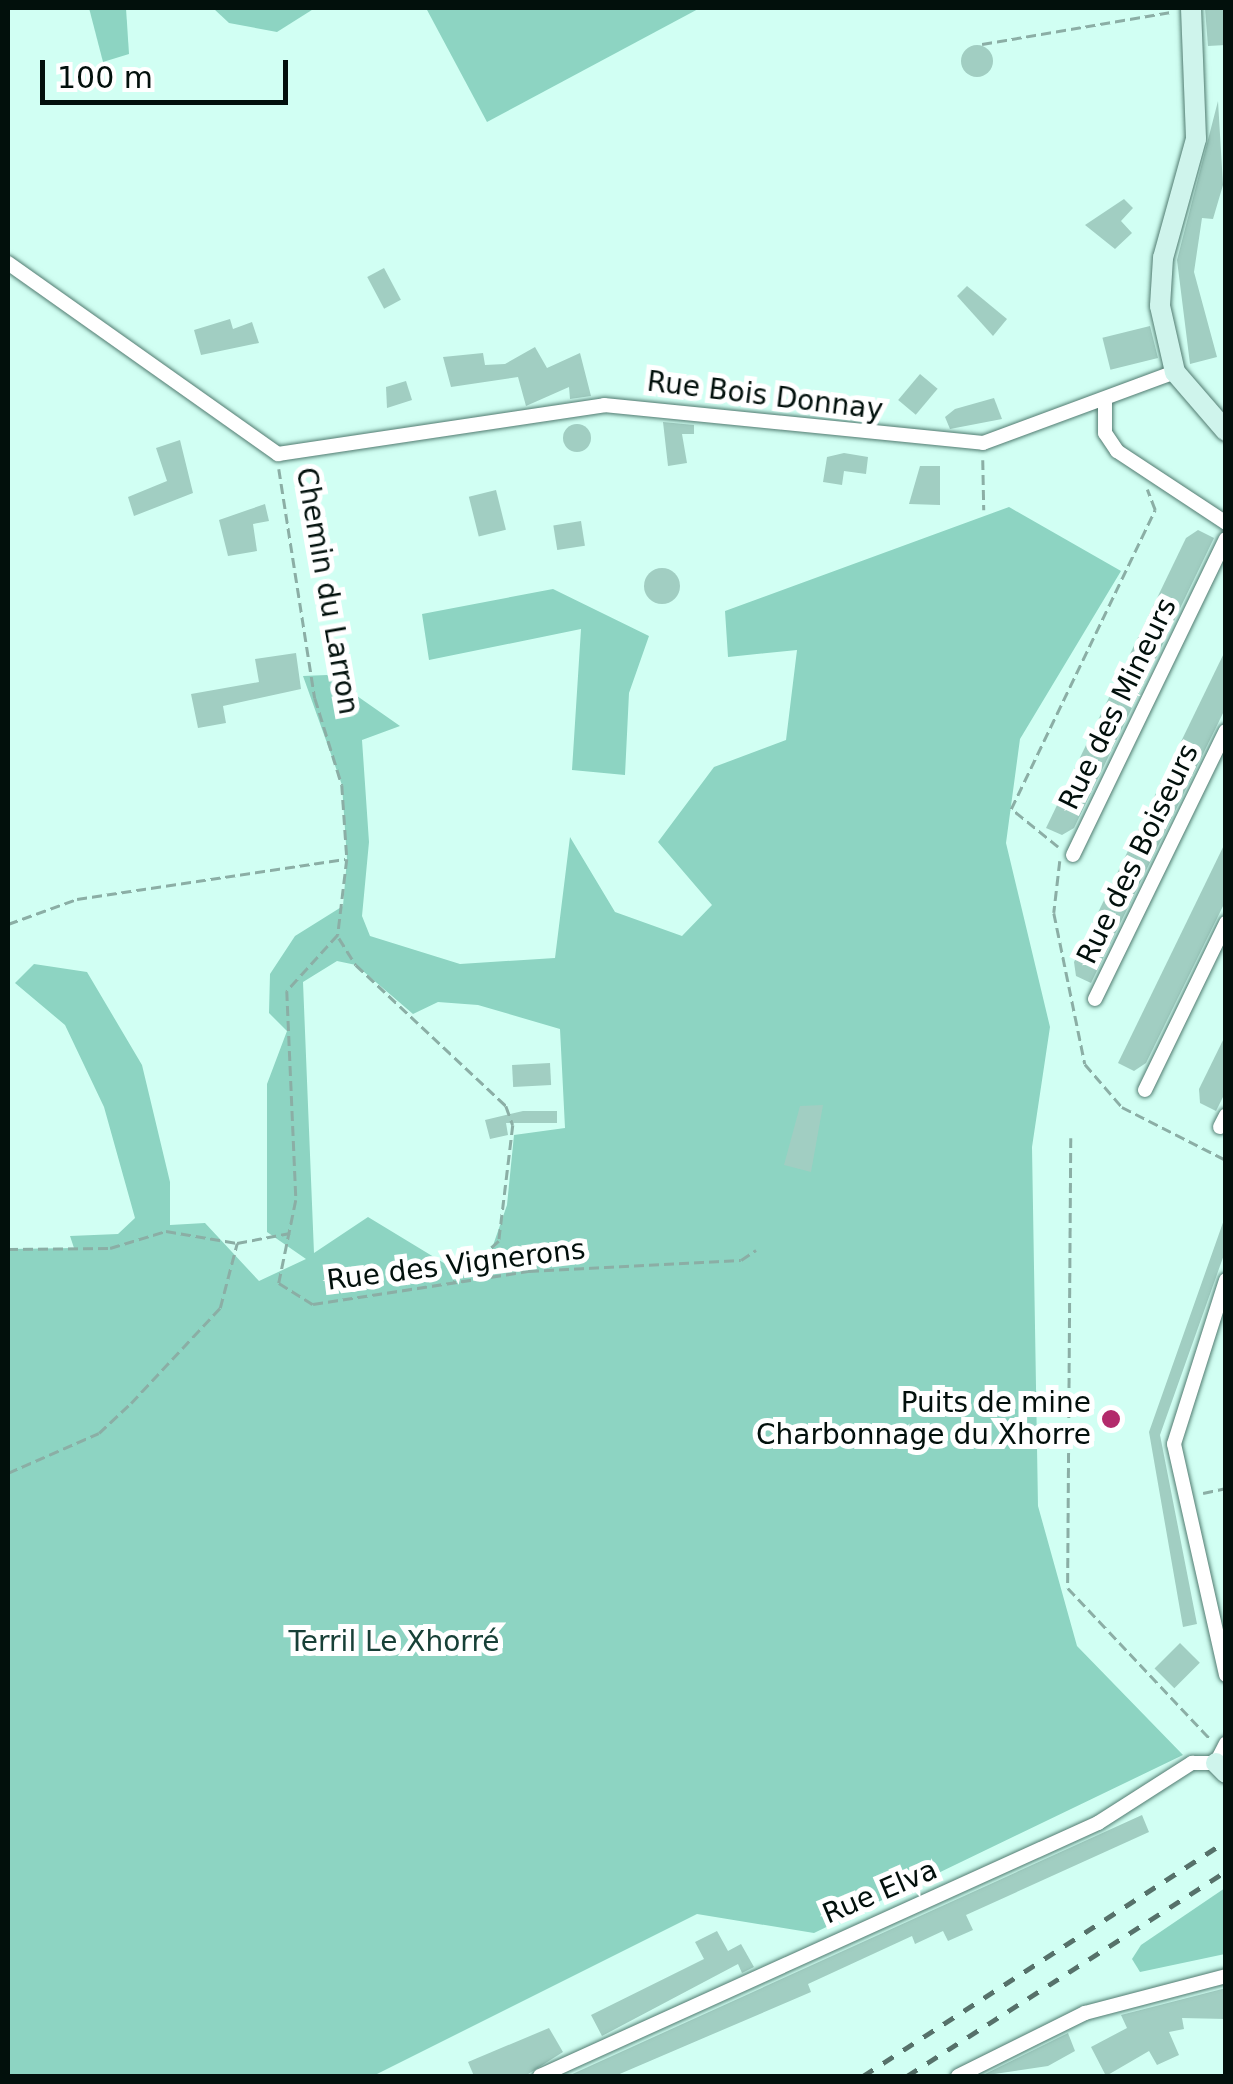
<!DOCTYPE html>
<meta charset="utf-8">
<style>
body{margin:0}
#map{position:relative;width:1233px;height:2084px;overflow:hidden;background:#d1fff3;font-family:"DejaVu Sans",sans-serif}
div>[style]{position:absolute}
.green>*{inset:0;background:#8dd4c2}
.building>*{inset:0;background:#a1cec2;transform-origin:0 0}
.round{border-radius:50%}
.path>*{height:2.5px;margin-top:-1.25px;transform-origin:0;background:repeating-linear-gradient(90deg,#8baea5 0 10px,transparent 0 15px)}
.roads{filter:drop-shadow(0 0 2px #517b70) drop-shadow(0 0 2px #517b70)}
.street>*{height:14px;margin:-7px;padding:0 7px;transform-origin:7px;border-radius:7px;background:#fff}
.secondary>*{height:20px;margin:-10px;padding:0 10px;transform-origin:10px;border-radius:10px;background:#cff4ec}
.rail>*{height:5px;margin-top:-2.5px;transform-origin:0;background:repeating-linear-gradient(90deg,#56716a 0 12px,transparent 0 24px)}
.dots>*{width:28px;height:28px;translate:-50% -50%;box-sizing:border-box;border:5px solid #fff;border-radius:50%}
span{translate:-50% -50%;white-space:nowrap;text-align:center;line-height:1.15;-webkit-text-stroke:10px #fff;paint-order:stroke}
.street-label{font-size:28px;color:#02100c}
.poi-label{font-size:28px;color:#02100c}
.right{translate:-100% -50%;text-align:right}
.park-label{font-size:28px;color:#174037}
.frame{position:absolute;inset:0;border:10px solid #02100c;pointer-events:none}
.scale{position:absolute;left:40px;top:60px;width:248px;height:45px;box-sizing:border-box;border:5px solid #02100c;border-top:0;padding-left:12px;font-size:30px;line-height:35px;white-space:nowrap;color:#02100c;-webkit-text-stroke:8px #fff;paint-order:stroke}
</style>
<div id="map">
<div class="green">
<i style="clip-path:polygon(89px 8px,126px 8px,129px 54px,103px 62px)"></i>
<i style="clip-path:polygon(213px 8px,315px 8px,277px 32px,229px 23px)"></i>
<i style="clip-path:polygon(426px 8px,700px 8px,487px 122px)"></i>
<i style="clip-path:polygon(evenodd,1009px 507px,1121px 571px,1020px 739px,1006px 843px,1050px 1027px,1032px 1147px,1038px 1506px,1077px 1646px,1183px 1755px,814px 1933px,697px 1914px,373px 2076px,8px 2076px,8px 1249px,74px 1248px,70px 1236px,118px 1234px,135px 1218px,104px 1107px,65px 1025px,15px 983px,34px 964px,87px 972px,142px 1065px,170px 1182px,170px 1225px,205px 1223px,259px 1281px,306px 1259px,267px 1232px,267px 1084px,287px 1031px,269px 1013px,270px 974px,295px 936px,343px 906px,347px 859px,342px 785px,303px 676px,327px 675px,400px 726px,362px 740px,369px 842px,362px 916px,370px 936px,460px 964px,555px 958px,570px 837px,615px 912px,682px 936px,712px 905px,658px 842px,714px 767px,786px 740px,797px 650px,728px 657px,725px 611px,1009px 507px,337px 961px,356px 965px,413px 1014px,438px 1002px,478px 1005px,560px 1029px,565px 1128px,514px 1135px,507px 1205px,488px 1260px,452px 1268px,368px 1217px,314px 1253px,303px 982px,337px 961px)"></i>
<i style="clip-path:polygon(553px 589px,649px 636px,629px 693px,625px 775px,572px 770px,581px 629px,429px 660px,422px 614px)"></i>
<i style="clip-path:polygon(1225px 1888px,1225px 1954px,1140px 1972px,1132px 1959px,1141px 1945px)"></i>
</div>
<div class="building">
<i style="clip-path:polygon(1205px 8px,1226px 8px,1226px 45px,1208px 46px)"></i>
<i class="round" style="left:961px;top:45px;width:32px;height:32px"></i>
<i style="clip-path:polygon(1218px 101px,1223px 185px,1213px 219px,1202px 218px,1194px 272px,1217px 357px,1190px 364px,1177px 260px)"></i>
<i style="clip-path:polygon(1124px 199px,1133px 208px,1121px 221px,1132px 233px,1115px 249px,1085px 225px)"></i>
<i style="left:384px;top:268px;width:36px;height:19px;rotate:62deg"></i>
<i style="clip-path:polygon(967px 286px,1007px 319px,993px 336px,957px 296px)"></i>
<i style="clip-path:polygon(230px 319px,233px 329px,252px 322px,259px 343px,201px 355px,194px 330px)"></i>
<i style="left:1150px;top:326px;width:33px;height:49px;rotate:76deg"></i>
<i style="clip-path:polygon(535px 347px,547px 368px,580px 353px,591px 396px,570px 399px,569px 387px,526px 406px,518px 377px,451px 387px,443px 357px,483px 353px,485px 365px,505px 364px)"></i>
<i style="left:920px;top:374px;width:23px;height:34px;rotate:40deg"></i>
<i style="clip-path:polygon(406px 381px,412px 400px,387px 408px,386px 387px)"></i>
<i style="clip-path:polygon(994px 398px,1002px 419px,950px 429px,945px 417px,955px 409px)"></i>
<i style="clip-path:polygon(663px 422px,694px 425px,694px 434px,682px 434px,687px 463px,668px 466px)"></i>
<i class="round" style="left:563px;top:424px;width:28px;height:28px"></i>
<i style="clip-path:polygon(180px 440px,193px 493px,134px 516px,128px 497px,167px 481px,156px 448px)"></i>
<i style="clip-path:polygon(844px 453px,868px 457px,866px 474px,844px 471px,842px 485px,823px 482px,827px 457px)"></i>
<i style="clip-path:polygon(920px 466px,940px 466px,940px 505px,909px 504px)"></i>
<i style="left:496px;top:490px;width:41px;height:28px;rotate:76deg"></i>
<i style="clip-path:polygon(265px 504px,269px 521px,253px 524px,257px 551px,228px 556px,219px 520px)"></i>
<i style="left:581px;top:521px;width:25px;height:28px;rotate:81deg"></i>
<i style="clip-path:polygon(1198px 530px,1214px 538px,1074px 828px,1062px 835px,1046px 828px,1186px 538px)"></i>
<i class="round" style="left:644px;top:568px;width:36px;height:36px"></i>
<i style="clip-path:polygon(1226px 649px,1226px 707px,1091px 983px,1076px 976px,1074px 962px)"></i>
<i style="clip-path:polygon(296px 653px,301px 689px,223px 706px,226px 723px,198px 728px,191px 694px,259px 682px,255px 659px)"></i>
<i style="clip-path:polygon(1226px 841px,1226px 900px,1146px 1063px,1134px 1071px,1118px 1063px)"></i>
<i style="clip-path:polygon(1226px 1034px,1226px 1091px,1216px 1111px,1200px 1103px,1199px 1089px)"></i>
<i style="left:550px;top:1063px;width:22px;height:38px;rotate:87deg"></i>
<i style="clip-path:polygon(823px 1105px,811px 1172px,784px 1165px,800px 1106px)"></i>
<i style="clip-path:polygon(523px 1111px,557px 1111px,557px 1123px,506px 1123px,508px 1135px,490px 1139px,485px 1120px)"></i>
<i style="clip-path:polygon(1226px 1214px,1226px 1249px,1160px 1435px,1197px 1624px,1183px 1627px,1149px 1432px)"></i>
<i style="left:1180px;top:1643px;width:28px;height:36px;rotate:45deg"></i>
<i style="clip-path:polygon(1142px 1815px,1149px 1832px,966px 1915px,973px 1930px,948px 1941px,943px 1931px,915px 1944px,912px 1936px,808px 1984px,811px 1992px,615px 2076px,568px 2076px)"></i>
<i style="clip-path:polygon(717px 1931px,728px 1951px,741px 1944px,754px 1967px,742px 1973px,738px 1964px,602px 2036px,591px 2015px,704px 1959px,695px 1942px)"></i>
<i style="clip-path:polygon(1226px 1988px,1226px 2019px,1182px 2018px,1184px 2029px,1169px 2032px,1179px 2055px,1157px 2065px,1149px 2051px,1106px 2076px,1091px 2047px,1127px 2028px,1121px 2015px)"></i>
<i style="clip-path:polygon(549px 2028px,563px 2052px,525px 2076px,474px 2076px,468px 2062px)"></i>
<i style="clip-path:polygon(1068px 2033px,1075px 2051px,1048px 2066px,981px 2076px)"></i>
</div>
<div class="path">
<i style="left:982px;top:44px;width:193px;rotate:-9.6deg"></i>
<i style="left:983px;top:460px;width:50px;rotate:88.9deg"></i>
<i style="left:279px;top:469px;width:232px;rotate:81.1deg"></i>
<i style="left:315px;top:698px;width:91px;rotate:72.8deg"></i>
<i style="left:342px;top:785px;width:74px;rotate:86.1deg"></i>
<i style="left:347px;top:859px;width:77px;rotate:96.8deg"></i>
<i style="left:338px;top:935px;width:76px;rotate:132.3deg"></i>
<i style="left:287px;top:991px;width:209px;rotate:87.5deg"></i>
<i style="left:296px;top:1200px;width:85px;rotate:101.6deg"></i>
<i style="left:279px;top:1283px;width:40px;rotate:32deg"></i>
<i style="left:313px;top:1304px;width:219px;rotate:-8.7deg"></i>
<i style="left:529px;top:1271px;width:212px;rotate:-3deg"></i>
<i style="left:741px;top:1260px;width:18px;rotate:-34deg"></i>
<i style="left:1058px;top:847px;width:60px;rotate:-141deg"></i>
<i style="left:1011px;top:809px;width:332px;rotate:-64.3deg"></i>
<i style="left:1155px;top:510px;width:22px;rotate:-111deg"></i>
<i style="left:1060px;top:861px;width:52px;rotate:96.6deg"></i>
<i style="left:1054px;top:913px;width:154px;rotate:78.4deg"></i>
<i style="left:1085px;top:1064px;width:57px;rotate:49.3deg"></i>
<i style="left:1122px;top:1107px;width:117px;rotate:27deg"></i>
<i style="left:8px;top:924px;width:73px;rotate:-19.9deg"></i>
<i style="left:77px;top:899px;width:271px;rotate:-8.5deg"></i>
<i style="left:339px;top:938px;width:32px;rotate:58deg"></i>
<i style="left:356px;top:965px;width:206px;rotate:43.2deg"></i>
<i style="left:506px;top:1106px;width:20px;rotate:70deg"></i>
<i style="left:513px;top:1125px;width:117px;rotate:96.9deg"></i>
<i style="left:499px;top:1241px;width:61px;rotate:137.7deg"></i>
<i style="left:1071px;top:1138px;width:450px;rotate:90.4deg"></i>
<i style="left:1068px;top:1588px;width:210px;rotate:46.7deg"></i>
<i style="left:8px;top:1249px;width:102px;rotate:-0.6deg"></i>
<i style="left:110px;top:1248px;width:59px;rotate:-16.9deg"></i>
<i style="left:166px;top:1231px;width:72px;rotate:9.6deg"></i>
<i style="left:237px;top:1243px;width:54px;rotate:-10.7deg"></i>
<i style="left:8px;top:1473px;width:99px;rotate:-23.7deg"></i>
<i style="left:99px;top:1433px;width:44px;rotate:-43.2deg"></i>
<i style="left:131px;top:1403px;width:130px;rotate:-46.9deg"></i>
<i style="left:220px;top:1308px;width:67px;rotate:-75.3deg"></i>
<i style="left:1203px;top:1493px;width:24px;rotate:-12deg"></i>
</div>
<div class="roads">
<div class="street">
<i style="left:8px;top:263px;width:331px;rotate:35.3deg"></i>
<i style="left:278px;top:454px;width:330px;rotate:-8.5deg"></i>
<i style="left:604px;top:405px;width:381px;rotate:5.7deg"></i>
<i style="left:983px;top:443px;width:205px;rotate:-20.3deg"></i>
<i style="left:1105px;top:400px;width:33px;rotate:90deg"></i>
<i style="left:1105px;top:433px;width:22px;rotate:56deg"></i>
<i style="left:1117px;top:451px;width:131px;rotate:33.4deg"></i>
<i style="left:1073px;top:855px;width:351px;rotate:-64.2deg"></i>
<i style="left:1095px;top:999px;width:298px;rotate:-64deg"></i>
<i style="left:1145px;top:1090px;width:186px;rotate:-64.1deg"></i>
<i style="left:1220px;top:1127px;width:13px;rotate:-63deg"></i>
<i style="left:1226px;top:1280px;width:172px;rotate:107.6deg"></i>
<i style="left:1174px;top:1444px;width:237px;rotate:77.3deg"></i>
<i style="left:540px;top:2076px;width:613px;rotate:-24.39deg"></i>
<i style="left:1098px;top:1823px;width:112px;rotate:-32.6deg"></i>
<i style="left:1192px;top:1763px;width:24px"></i>
<i style="left:1216px;top:1763px;width:22px;rotate:-63deg"></i>
<i style="left:958px;top:2076px;width:142px;rotate:-26.4deg"></i>
<i style="left:1085px;top:2013px;width:146px;rotate:-14.7deg"></i>
</div>
<div class="secondary">
<i style="left:1191px;top:8px;width:131px;rotate:87.8deg"></i>
<i style="left:1196px;top:139px;width:123px;rotate:105.5deg"></i>
<i style="left:1163px;top:258px;width:48px;rotate:93.6deg"></i>
<i style="left:1160px;top:306px;width:68px;rotate:77.2deg"></i>
<i style="left:1175px;top:372px;width:78px;rotate:49.2deg"></i>
<i style="left:1216px;top:1763px;width:14px;rotate:45deg"></i>
</div>
</div>
<div class="rail">
<i style="left:863px;top:2076px;width:432px;rotate:-32.9deg"></i>
<i style="left:907px;top:2076px;width:379px;rotate:-32.7deg"></i>
</div>
<div class="dots">
<i style="left:1111px;top:1419px;background:#b32a6b"></i>
</div>
<div class="street-label">
<span style="left:765px;top:396px;rotate:7deg">Rue Bois Donnay</span>
<span style="left:327px;top:591px;rotate:80deg">Chemin du Larron</span>
<span style="left:1118px;top:704px;rotate:-64deg">Rue des Mineurs</span>
<span style="left:1138px;top:854px;rotate:-64deg">Rue des Boiseurs</span>
<span style="left:456px;top:1265px;rotate:-7deg">Rue des Vignerons</span>
<span style="left:880px;top:1892px;rotate:-23deg">Rue Elva</span>
</div>
<div class="poi-label">
<span class="right" style="left:1091px;top:1419px">Puits de mine<br>Charbonnage du Xhorre</span>
</div>
<div class="park-label">
<span style="left:394px;top:1642px">Terril Le Xhorré</span>
</div>
<div class="frame"></div>
<div class="scale">100 m</div>
</div>
